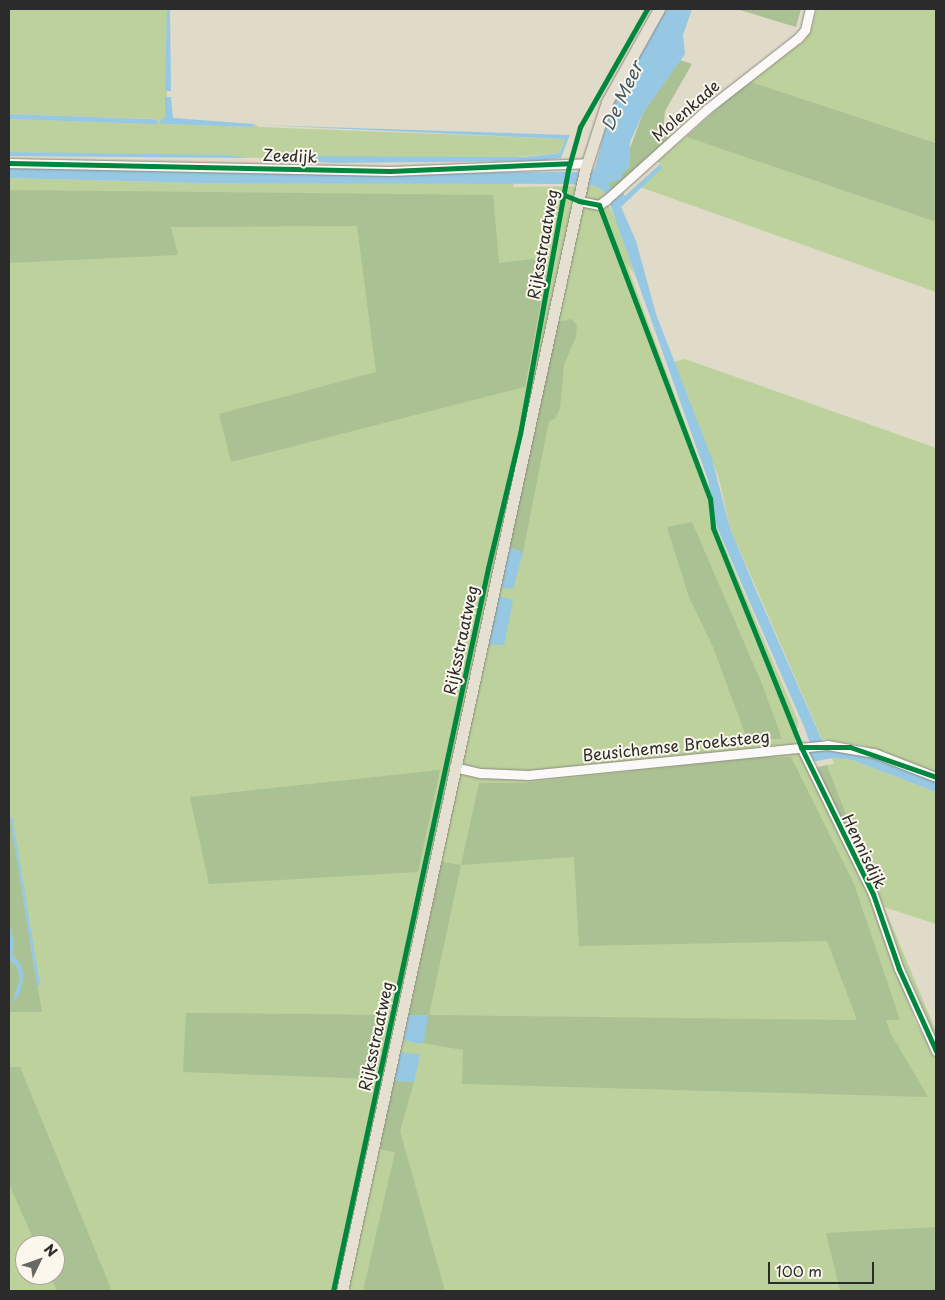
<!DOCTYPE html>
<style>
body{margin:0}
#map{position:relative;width:945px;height:1300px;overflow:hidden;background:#e0dac8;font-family:"Playpen Sans",sans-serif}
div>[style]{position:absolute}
.green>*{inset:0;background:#bcd19b}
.forest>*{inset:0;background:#aac193}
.water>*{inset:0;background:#96c8e3;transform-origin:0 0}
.roads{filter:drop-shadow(0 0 1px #8b887f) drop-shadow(0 0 1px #8b887f)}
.minor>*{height:9px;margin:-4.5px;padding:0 4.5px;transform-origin:4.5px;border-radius:4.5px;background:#faf9f7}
.major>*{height:11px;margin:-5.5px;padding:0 5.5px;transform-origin:5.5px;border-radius:5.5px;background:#e6e0d2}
.cycleway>*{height:5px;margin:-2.5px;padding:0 2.5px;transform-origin:2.5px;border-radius:2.5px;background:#00873e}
span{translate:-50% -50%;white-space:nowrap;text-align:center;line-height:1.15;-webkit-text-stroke:4px #fbf7ec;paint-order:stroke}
.street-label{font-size:16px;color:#2b2b2b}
.water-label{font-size:18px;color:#425866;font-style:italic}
.frame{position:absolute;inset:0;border:10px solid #2b2b2b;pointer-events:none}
.north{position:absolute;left:15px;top:1235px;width:50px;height:50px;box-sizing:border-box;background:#fbf7ec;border:1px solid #a8a59f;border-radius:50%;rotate:48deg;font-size:14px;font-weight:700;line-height:20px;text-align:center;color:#2b2b2b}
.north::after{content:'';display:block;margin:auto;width:18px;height:22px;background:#6a6862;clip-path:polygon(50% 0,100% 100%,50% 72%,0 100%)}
.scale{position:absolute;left:768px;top:1262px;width:106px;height:22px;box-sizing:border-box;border:2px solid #2b2b2b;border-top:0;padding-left:6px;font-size:15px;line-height:18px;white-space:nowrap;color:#2b2b2b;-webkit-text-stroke:4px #fbf7ec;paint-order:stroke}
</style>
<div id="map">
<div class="green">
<i style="clip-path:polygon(9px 9px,167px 9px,167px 97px,165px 119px,161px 124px,253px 127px,254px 124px,260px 127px,565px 139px,560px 153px,502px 158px,263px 158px,9px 152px,9px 119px,156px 124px,156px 119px,9px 114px)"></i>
<i style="clip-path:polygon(817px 9px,936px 9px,936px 143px,748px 81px,805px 40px,812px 28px)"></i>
<i style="clip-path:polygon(686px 137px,936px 222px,936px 292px,640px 187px,663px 167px,658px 161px)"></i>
<i style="clip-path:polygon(evenodd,9px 178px,203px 183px,513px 183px,514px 187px,596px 186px,607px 194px,604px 196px,625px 238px,634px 275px,627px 263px,631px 276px,711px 494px,716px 527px,798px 721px,795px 741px,868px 894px,916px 1023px,936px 1057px,936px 1291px,9px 1291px,9px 178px,25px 1245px,55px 1245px,55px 1275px,25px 1275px,25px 1245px)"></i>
<i style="clip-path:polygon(685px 359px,936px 448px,936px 773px,862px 745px,822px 739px,730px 528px,719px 479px,674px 362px)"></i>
<i style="clip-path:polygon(832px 758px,852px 760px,936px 792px,936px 924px,884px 907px,936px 1031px,936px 1040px,921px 1016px,851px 846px,844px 809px,827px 765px,834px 764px)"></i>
</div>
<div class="forest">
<i style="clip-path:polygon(737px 9px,801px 9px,796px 27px)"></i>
<i style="clip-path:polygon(680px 60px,692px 64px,665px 111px,664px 122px,671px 136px,612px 191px,608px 183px,620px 175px,643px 113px)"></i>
<i style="clip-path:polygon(748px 81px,936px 143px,936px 222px,686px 137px)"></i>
<i style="clip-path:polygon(9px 190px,493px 195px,499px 263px,542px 258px,546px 275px,525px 387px,231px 462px,219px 414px,376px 372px,357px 226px,171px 227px,178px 255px,9px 263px)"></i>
<i style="clip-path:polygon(572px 319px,577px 326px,576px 336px,564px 365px,560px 408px,555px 419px,549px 421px,523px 552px,509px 547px,557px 322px)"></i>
<i style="clip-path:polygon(692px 522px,762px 684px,782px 739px,747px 739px,713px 647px,689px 597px,667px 527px)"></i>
<i style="clip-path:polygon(evenodd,791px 757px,854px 884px,900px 1020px,886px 1020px,891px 1034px,928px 1097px,462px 1084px,463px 1050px,422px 1043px,428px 1015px,409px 1015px,442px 862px,461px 865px,479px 783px,524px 783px,756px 758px,791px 757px,574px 857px,579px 946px,827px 941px,857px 1020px,429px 1015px,461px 865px,574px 857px)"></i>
<i style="clip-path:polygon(827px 765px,856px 840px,851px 846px,814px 768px)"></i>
<i style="clip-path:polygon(440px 770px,418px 872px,209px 884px,190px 797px)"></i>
<i style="clip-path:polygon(10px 817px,33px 961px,42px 1012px,9px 1012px,9px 960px,16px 965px,20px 979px,14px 1001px,23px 981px,20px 963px,12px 955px,14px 943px,9px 923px)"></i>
<i style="clip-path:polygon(186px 1013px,304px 1014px,387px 1015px,373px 1079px,183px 1072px)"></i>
<i style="clip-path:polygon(9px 1067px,20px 1067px,112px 1291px,57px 1291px,49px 1275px,55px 1275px,55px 1245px,36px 1245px,9px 1184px)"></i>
<i style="clip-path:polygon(394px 1081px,414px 1082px,400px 1131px,445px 1291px,363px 1291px,395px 1152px,380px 1149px)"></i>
<i style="clip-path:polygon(936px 1227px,936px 1291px,840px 1291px,826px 1233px)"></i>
</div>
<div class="water">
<i style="clip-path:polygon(167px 9px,170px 9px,171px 91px,165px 91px)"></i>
<i style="clip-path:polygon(667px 9px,692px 9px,683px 35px,685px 54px,643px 113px,630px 142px,630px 166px,621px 175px,622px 179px,608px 183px,612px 191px,607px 194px,596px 186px,567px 184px,203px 183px,9px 178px,9px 168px,338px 173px,591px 172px,595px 168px,609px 114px,625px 78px)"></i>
<i style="clip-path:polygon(165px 97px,171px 97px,173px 118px,254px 124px,253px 127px,161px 124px,160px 120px,165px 118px)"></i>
<i style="left:9px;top:114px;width:148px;height:5px;rotate:2deg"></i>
<i style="clip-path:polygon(260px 125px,569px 135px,570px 134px,561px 158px,537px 161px,334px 163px,263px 158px,263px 156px,523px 157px,560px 153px,565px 139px)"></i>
<i style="clip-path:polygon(9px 152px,225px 155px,250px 158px,9px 156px)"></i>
<i style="clip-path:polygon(660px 164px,663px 167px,621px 207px,636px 241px,656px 314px,712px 459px,730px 528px,755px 588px,825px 747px,865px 755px,936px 782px,936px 792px,852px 760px,833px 758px,811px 762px,806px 752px,812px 749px,805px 729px,716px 525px,708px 480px,610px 204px,614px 196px,616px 199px,623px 193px,625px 196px)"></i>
<i style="clip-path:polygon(509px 547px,523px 552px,513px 589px,500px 588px)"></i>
<i style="clip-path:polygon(499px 596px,513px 600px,504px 645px,488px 644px)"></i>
<i style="clip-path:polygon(10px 817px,15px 820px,13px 821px,40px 985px,37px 986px)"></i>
<i style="clip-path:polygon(9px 923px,14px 943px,12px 955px,20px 963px,24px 975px,20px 993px,12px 1004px,20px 979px,16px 965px,9px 960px)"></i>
<i style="clip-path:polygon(409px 1015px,428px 1015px,424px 1041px,421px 1044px,403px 1040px)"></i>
<i style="clip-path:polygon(401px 1052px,420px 1055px,414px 1082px,394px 1081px)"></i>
</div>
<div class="roads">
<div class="minor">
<i style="left:9px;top:163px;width:381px;rotate:1.2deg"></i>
<i style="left:390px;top:171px;width:196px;rotate:-2.3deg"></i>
<i style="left:579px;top:201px;width:20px;rotate:11deg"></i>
<i style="left:599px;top:205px;width:9px;rotate:-36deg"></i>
<i style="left:606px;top:200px;width:136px;rotate:-42deg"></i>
<i style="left:707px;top:109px;width:115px;rotate:-38deg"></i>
<i style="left:798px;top:38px;width:11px;rotate:-49deg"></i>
<i style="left:805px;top:30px;width:22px;rotate:-77deg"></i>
<i style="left:801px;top:747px;width:164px;rotate:63.9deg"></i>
<i style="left:873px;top:894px;width:79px;rotate:70.9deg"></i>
<i style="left:899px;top:969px;width:90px;rotate:65.7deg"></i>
<i style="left:454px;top:767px;width:28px;rotate:13deg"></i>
<i style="left:481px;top:773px;width:47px;rotate:2.4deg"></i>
<i style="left:528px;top:775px;width:301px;rotate:-5.7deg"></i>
<i style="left:827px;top:745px;width:48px;rotate:9.7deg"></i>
<i style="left:874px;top:753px;width:66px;rotate:21.2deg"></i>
</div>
<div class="major">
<i style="left:342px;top:1291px;width:1147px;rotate:-77.77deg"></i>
<i style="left:585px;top:170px;width:71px;rotate:-72.1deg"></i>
<i style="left:607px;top:102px;width:107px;rotate:-60.8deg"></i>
</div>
</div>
<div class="cycleway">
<i style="left:9px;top:163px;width:381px;rotate:1.2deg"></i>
<i style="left:390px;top:171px;width:180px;rotate:-2.5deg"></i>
<i style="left:562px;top:194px;width:18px;rotate:22deg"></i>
<i style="left:579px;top:201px;width:20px;rotate:11deg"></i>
<i style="left:599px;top:205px;width:313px;rotate:69.3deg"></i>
<i style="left:710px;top:498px;width:30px;rotate:84deg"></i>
<i style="left:713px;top:528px;width:236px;rotate:68.1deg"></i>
<i style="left:801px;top:747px;width:164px;rotate:63.9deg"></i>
<i style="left:873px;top:894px;width:79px;rotate:70.9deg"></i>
<i style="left:899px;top:969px;width:90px;rotate:65.7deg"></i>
<i style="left:801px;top:747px;width:49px"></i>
<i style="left:850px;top:747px;width:91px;rotate:19.2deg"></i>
<i style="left:333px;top:1291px;width:739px;rotate:-77.9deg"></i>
<i style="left:488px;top:568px;width:138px;rotate:-76.6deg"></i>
<i style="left:520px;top:434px;width:268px;rotate:-79.7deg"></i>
<i style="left:568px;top:170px;width:45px;rotate:-74.4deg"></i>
<i style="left:580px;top:127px;width:136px;rotate:-60.4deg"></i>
</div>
<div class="street-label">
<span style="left:685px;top:110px;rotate:-41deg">Molenkade</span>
<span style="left:290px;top:155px;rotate:2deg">Zeedijk</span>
<span style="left:542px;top:244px;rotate:-80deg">Rijksstraatweg</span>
<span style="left:460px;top:640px;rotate:-78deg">Rijksstraatweg</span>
<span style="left:676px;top:745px;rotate:-6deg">Beusichemse Broeksteeg</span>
<span style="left:865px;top:851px;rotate:64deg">Hennisdijk</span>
<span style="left:375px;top:1036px;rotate:-78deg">Rijksstraatweg</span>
</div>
<div class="water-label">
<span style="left:622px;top:96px;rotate:-65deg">De Meer</span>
</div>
<div class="frame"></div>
<div class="north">N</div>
<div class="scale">100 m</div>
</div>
